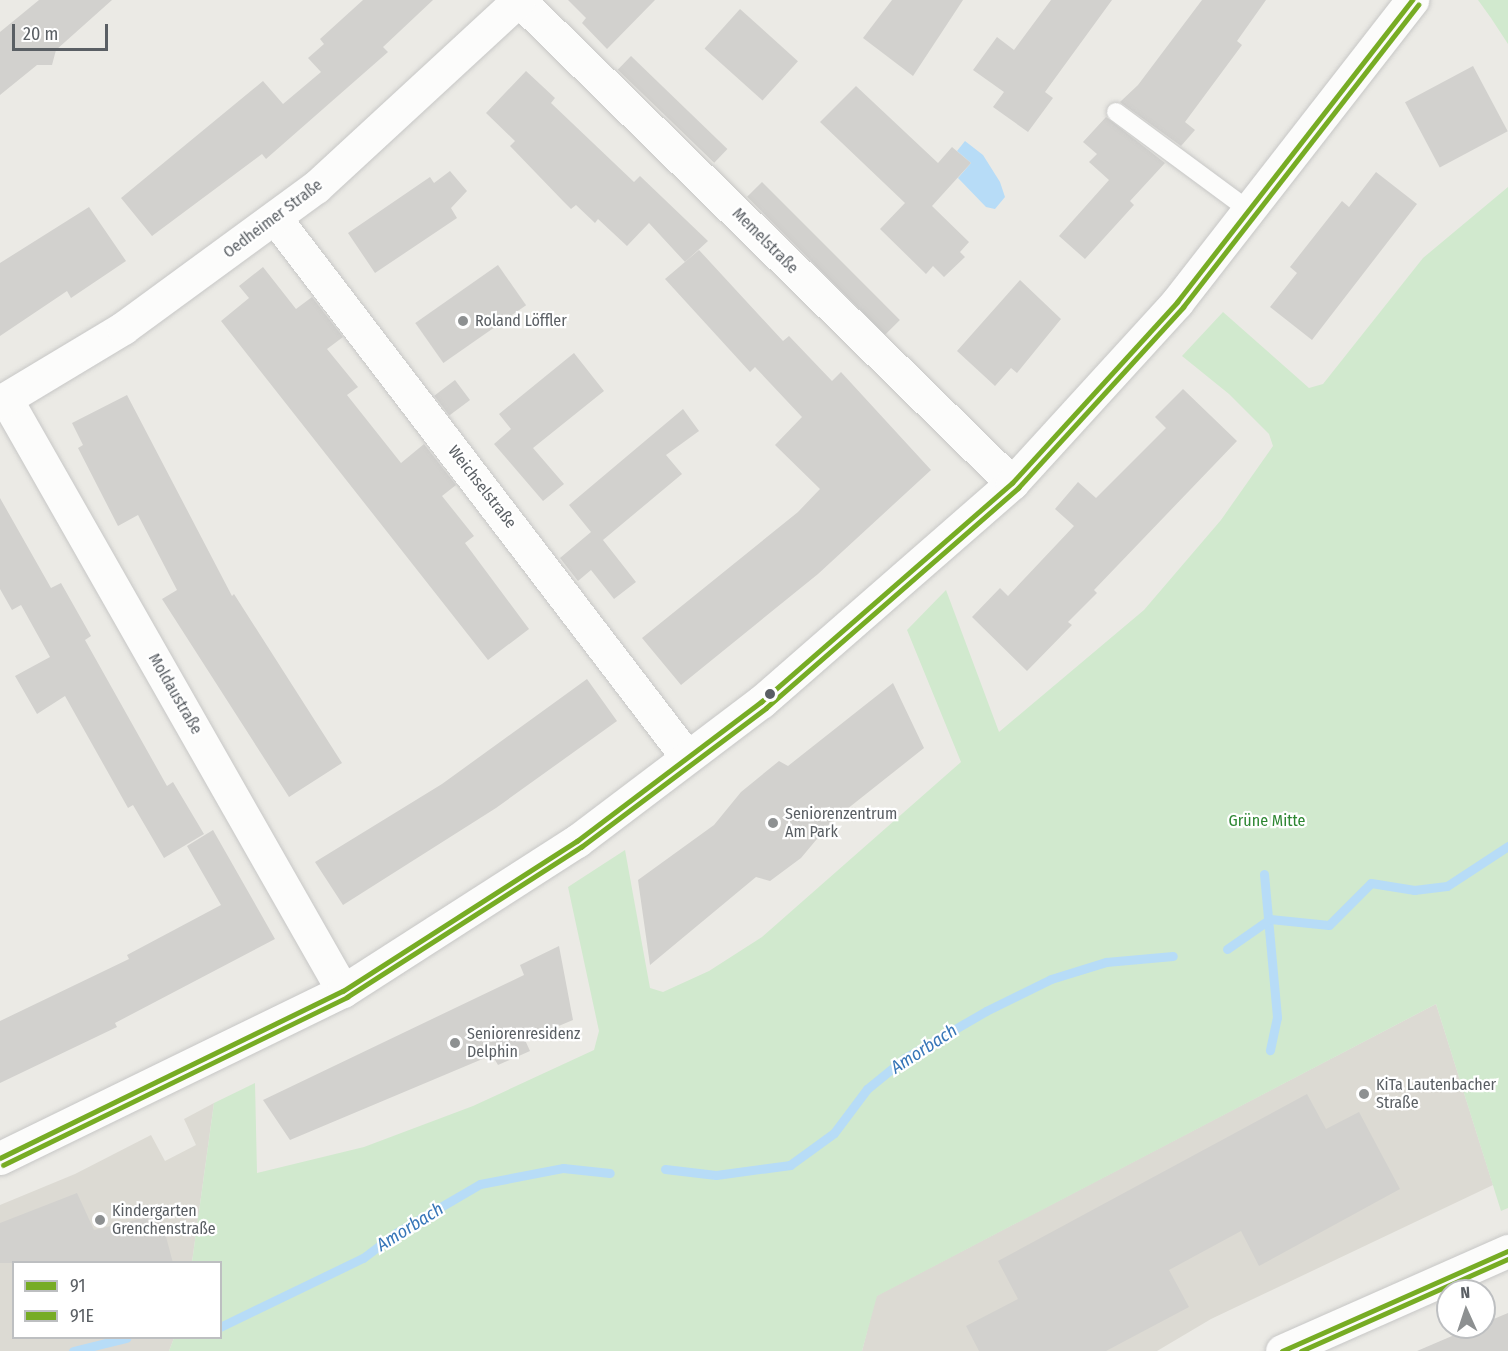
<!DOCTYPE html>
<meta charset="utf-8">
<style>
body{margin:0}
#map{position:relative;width:1508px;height:1351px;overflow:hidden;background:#ebeae5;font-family:"Fira Sans Condensed",sans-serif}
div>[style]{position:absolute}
.education>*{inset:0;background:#dcdad3}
.green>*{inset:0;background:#d1e9ce}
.water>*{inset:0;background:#b7dcf7}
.stream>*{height:9px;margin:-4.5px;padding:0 4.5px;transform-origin:4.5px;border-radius:4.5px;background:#b7dcf7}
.building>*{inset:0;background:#d2d1ce;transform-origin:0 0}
.roads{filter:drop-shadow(0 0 2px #c7c7c6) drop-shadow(0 0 2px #c7c7c6)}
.lane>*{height:18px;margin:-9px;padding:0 9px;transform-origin:9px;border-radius:9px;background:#fcfcfb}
.street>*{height:33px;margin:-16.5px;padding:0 16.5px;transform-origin:16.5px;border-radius:16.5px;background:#fcfcfb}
.bus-1>*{height:4.5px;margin:-2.25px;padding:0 2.25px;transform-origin:2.25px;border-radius:2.25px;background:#77ac24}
.bus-2>*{height:4.5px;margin:-2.25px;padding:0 2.25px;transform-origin:2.25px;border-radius:2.25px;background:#77ac24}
.dots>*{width:16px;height:16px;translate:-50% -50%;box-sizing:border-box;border:3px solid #fff;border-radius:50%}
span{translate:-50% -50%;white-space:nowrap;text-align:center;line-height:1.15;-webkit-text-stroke:4.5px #fff;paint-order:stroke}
.street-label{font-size:16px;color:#5a5f64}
.poi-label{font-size:16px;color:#5a5f64}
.left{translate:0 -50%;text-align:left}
.park-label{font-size:16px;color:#2e8733}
.water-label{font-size:18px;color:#3776b8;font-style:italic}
.legend{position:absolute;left:12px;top:1261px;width:210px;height:78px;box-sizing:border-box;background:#fff;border:2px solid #bdbfc1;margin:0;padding:8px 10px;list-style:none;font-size:18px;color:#5a5f64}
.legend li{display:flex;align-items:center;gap:12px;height:30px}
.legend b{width:30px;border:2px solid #bdbfc1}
.north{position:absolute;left:1436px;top:1279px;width:60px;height:60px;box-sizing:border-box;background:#fff;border:2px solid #bdbfc1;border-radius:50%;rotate:357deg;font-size:16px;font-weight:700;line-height:24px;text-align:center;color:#5a5f64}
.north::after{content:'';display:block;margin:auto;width:21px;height:27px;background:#8d9091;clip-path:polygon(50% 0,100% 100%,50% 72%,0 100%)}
.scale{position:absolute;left:12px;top:24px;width:96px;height:27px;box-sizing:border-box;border:3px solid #5a5f64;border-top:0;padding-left:8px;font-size:18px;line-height:21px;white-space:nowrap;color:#5a5f64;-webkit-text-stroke:4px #fff;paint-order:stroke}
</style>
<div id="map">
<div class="education">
<i style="clip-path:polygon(1436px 1004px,1493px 1185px,1211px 1319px,1157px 1351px,862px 1351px,876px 1296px)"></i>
<i style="clip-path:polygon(214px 1103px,192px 1262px,14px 1262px,14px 1338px,174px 1338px,169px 1351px,0 1351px,0 1205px,75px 1174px,151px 1135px,165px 1161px,196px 1145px,184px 1119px)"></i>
</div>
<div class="green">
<i style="clip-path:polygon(1478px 0,1508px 0,1508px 44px,1491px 18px)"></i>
<i style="clip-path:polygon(1508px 187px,1508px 1208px,1501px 1211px,1436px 1004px,877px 1296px,862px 1351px,169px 1351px,174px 1338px,220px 1338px,220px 1262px,192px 1262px,214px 1103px,255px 1083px,257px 1173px,364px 1147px,473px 1106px,594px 1050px,599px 1031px,568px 887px,625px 850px,650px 988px,663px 992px,709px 971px,762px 937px,961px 762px,907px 630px,946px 590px,999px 732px,1144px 610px,1221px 520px,1273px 446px,1269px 434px,1229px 394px,1182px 356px,1223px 312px,1309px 388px,1323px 384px,1423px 258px)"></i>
</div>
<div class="water">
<i style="clip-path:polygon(965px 141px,983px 155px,1000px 182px,1005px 197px,995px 209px,986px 207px,958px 178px,971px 163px,957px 151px)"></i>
</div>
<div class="stream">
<i style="left:1264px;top:874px;width:144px;rotate:84.8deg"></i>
<i style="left:1277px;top:1017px;width:34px;rotate:102deg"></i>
<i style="left:1227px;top:949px;width:52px;rotate:-34.9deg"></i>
<i style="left:1270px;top:919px;width:59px;rotate:5.8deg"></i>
<i style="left:1329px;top:925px;width:59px;rotate:-45deg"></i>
<i style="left:1371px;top:883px;width:44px;rotate:9.2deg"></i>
<i style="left:1414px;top:890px;width:33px;rotate:-7deg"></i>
<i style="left:1447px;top:886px;width:73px;rotate:-33.3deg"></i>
<i style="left:665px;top:1169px;width:51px;rotate:6.7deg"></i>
<i style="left:716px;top:1175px;width:75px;rotate:-7.7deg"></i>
<i style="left:790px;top:1165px;width:54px;rotate:-36deg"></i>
<i style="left:834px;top:1133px;width:55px;rotate:-53.1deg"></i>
<i style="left:867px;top:1089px;width:49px;rotate:-39.2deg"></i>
<i style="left:905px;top:1058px;width:94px;rotate:-30.1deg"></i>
<i style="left:986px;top:1011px;width:72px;rotate:-26.2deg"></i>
<i style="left:1051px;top:979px;width:58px;rotate:-17.2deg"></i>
<i style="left:1106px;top:962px;width:67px;rotate:-5.1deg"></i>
<i style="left:220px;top:1327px;width:159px;rotate:-25.8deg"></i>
<i style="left:363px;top:1258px;width:41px;rotate:-37.1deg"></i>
<i style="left:396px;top:1233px;width:97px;rotate:-30.3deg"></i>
<i style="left:480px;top:1184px;width:85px;rotate:-10.9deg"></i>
<i style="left:563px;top:1168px;width:47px;rotate:6.1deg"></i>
<i style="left:73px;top:1351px;width:55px;rotate:-13.8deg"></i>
</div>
<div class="building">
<i style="clip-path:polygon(39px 0,112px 0,56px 50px,52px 65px,37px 65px,0 95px,0 32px)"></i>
<i style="clip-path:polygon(363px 0,433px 0,383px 47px,388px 52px,266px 159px,262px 154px,152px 236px,121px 198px,263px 81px,283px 104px,321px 72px,308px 58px,324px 44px,320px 39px)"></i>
<i style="clip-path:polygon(568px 0,655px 0,607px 49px,582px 23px,586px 18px)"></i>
<i style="clip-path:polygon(892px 0,963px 0,913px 76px,863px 38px)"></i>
<i style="clip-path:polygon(1051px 0,1112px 0,1045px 92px,1053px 98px,1028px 132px,993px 107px,1004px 92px,973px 70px,997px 37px,1014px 50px)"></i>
<i style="clip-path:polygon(1202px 0,1266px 0,1237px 41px,1242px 45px,1185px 122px,1195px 130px,1181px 146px,1120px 102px,1138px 85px)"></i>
<i style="left:740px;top:9px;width:78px;height:53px;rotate:42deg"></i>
<i style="left:631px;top:56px;width:134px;height:19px;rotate:44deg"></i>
<i style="left:1473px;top:66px;width:74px;height:77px;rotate:62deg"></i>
<i style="clip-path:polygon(526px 71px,555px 98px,551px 103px,634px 182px,640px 176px,708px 241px,685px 262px,649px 223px,627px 246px,598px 219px,595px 223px,576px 205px,571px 209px,563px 201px,510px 146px,515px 141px,486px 113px)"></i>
<i style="clip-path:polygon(856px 86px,938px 163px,952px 147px,971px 163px,932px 206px,969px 242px,960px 252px,965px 257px,944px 277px,933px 266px,926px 274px,880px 229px,905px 203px,820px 122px)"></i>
<i style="clip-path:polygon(1106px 117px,1165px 163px,1130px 201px,1134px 205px,1085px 259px,1059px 236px,1109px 180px,1089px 162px,1097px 154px,1083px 142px)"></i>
<i style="clip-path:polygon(450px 171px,467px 191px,451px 208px,457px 218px,375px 273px,348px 233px,430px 177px,434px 183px)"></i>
<i style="clip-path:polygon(1376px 172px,1417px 204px,1312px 340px,1270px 307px,1297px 273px,1290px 267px,1342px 201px,1349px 207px)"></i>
<i style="left:762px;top:182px;width:195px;height:21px;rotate:45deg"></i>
<i style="clip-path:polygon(89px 207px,126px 261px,71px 298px,67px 291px,0 336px,0 263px)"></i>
<i style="clip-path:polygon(699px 250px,783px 341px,789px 336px,832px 381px,841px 372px,931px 470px,818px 574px,681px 685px,642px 638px,798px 512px,820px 489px,775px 445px,802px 417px,755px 367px,750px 372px,665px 279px)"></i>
<i style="left:498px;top:265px;width:49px;height:101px;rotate:55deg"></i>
<i style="clip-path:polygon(263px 267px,296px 309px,312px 297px,343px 337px,327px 349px,358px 387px,347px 395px,401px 463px,424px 444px,456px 485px,442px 496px,474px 536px,465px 543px,529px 629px,488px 660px,221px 321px,249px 298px,239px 286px)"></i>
<i style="clip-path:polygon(1020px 280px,1061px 319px,1017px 373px,1011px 368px,995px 386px,957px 351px)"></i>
<i style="clip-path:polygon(574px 353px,604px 391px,533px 448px,564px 484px,543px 501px,494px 444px,511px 429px,499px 414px)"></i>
<i style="left:455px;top:380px;width:25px;height:26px;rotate:53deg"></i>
<i style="clip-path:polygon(1183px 389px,1237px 441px,1094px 590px,1097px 593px,1068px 622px,1072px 625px,1027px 671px,972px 617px,1000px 588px,1008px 596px,1074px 526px,1055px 509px,1078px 482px,1096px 498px,1166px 428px,1155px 417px)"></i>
<i style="clip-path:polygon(127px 395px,232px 596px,234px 594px,342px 763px,289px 797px,162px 599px,177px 590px,138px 515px,118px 526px,78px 448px,83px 445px,72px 423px)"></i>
<i style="clip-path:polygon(683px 409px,699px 431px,666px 455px,682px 474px,603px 540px,636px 582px,614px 599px,591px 570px,578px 581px,560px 558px,591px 532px,569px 505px)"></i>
<i style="clip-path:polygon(0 498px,51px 588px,61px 583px,91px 636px,85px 640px,167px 786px,173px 782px,204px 834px,164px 858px,133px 805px,128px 808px,65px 696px,37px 714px,15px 676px,50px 657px,21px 605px,12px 610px,0 589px)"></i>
<i style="clip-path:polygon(587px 679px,617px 721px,496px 808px,343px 905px,315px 862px,442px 784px)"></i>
<i style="clip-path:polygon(893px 683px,924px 748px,832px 821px,801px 858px,770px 881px,756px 877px,650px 965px,638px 880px,714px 825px,741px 792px,779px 761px,788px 766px)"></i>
<i style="clip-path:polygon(213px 830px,275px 939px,115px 1023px,117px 1027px,0 1083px,0 1021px,129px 959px,127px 955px,221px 905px,187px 846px)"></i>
<i style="clip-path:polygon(559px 946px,573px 1020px,525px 1040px,530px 1051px,498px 1065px,492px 1055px,290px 1140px,263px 1100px,524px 975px,520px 965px)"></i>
<i style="clip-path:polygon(1307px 1094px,1326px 1129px,1359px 1112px,1400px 1189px,1259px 1266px,1241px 1231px,1169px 1270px,1189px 1307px,1106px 1351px,979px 1351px,966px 1326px,1018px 1299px,998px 1261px)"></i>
<i style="clip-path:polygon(77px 1193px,94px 1230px,160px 1214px,173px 1263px,0 1263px,0 1223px)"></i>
<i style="clip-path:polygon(1508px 1313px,1508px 1351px,1417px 1351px,1473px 1327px,1484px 1327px,1484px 1323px)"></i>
</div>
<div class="roads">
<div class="lane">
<i style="left:1116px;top:112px;width:163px;rotate:36.5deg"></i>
</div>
<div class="street">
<i style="left:519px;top:0;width:690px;rotate:44.41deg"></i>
<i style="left:275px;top:218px;width:678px;rotate:52.61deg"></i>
<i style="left:6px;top:399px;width:681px;rotate:60.35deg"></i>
<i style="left:0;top:402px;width:144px;rotate:-31deg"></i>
<i style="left:123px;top:328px;width:239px;rotate:-36.2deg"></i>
<i style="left:316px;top:187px;width:276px;rotate:-42.7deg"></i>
<i style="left:0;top:1158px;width:381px;rotate:-26deg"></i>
<i style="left:343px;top:991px;width:278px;rotate:-32.7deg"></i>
<i style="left:577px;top:841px;width:231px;rotate:-37.1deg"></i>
<i style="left:761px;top:702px;width:333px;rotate:-41.1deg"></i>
<i style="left:1012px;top:483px;width:245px;rotate:-47.6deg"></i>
<i style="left:1177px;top:302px;width:383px;rotate:-52.1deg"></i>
<i style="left:1282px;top:1351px;width:247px;rotate:-23.9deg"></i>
</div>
</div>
<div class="bus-1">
<i style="left:0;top:1158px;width:381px;rotate:-26deg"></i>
<i style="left:343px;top:991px;width:278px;rotate:-32.7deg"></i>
<i style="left:577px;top:841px;width:231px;rotate:-37.1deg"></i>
<i style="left:761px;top:702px;width:333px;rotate:-41.1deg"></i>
<i style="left:1012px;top:483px;width:245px;rotate:-47.6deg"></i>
<i style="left:1177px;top:302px;width:383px;rotate:-52.1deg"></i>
<i style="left:1282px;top:1351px;width:247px;rotate:-23.9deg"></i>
</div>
<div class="bus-2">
<i style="left:3px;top:1165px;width:383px;rotate:-26deg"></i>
<i style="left:347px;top:997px;width:278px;rotate:-32.7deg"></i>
<i style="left:581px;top:847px;width:231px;rotate:-36.9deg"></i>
<i style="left:766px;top:708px;width:335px;rotate:-41.1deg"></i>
<i style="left:1018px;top:488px;width:245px;rotate:-47.6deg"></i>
<i style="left:1183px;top:307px;width:383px;rotate:-52.1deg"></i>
<i style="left:1301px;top:1351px;width:227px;rotate:-24deg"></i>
</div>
<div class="dots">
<i style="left:463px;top:321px;background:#8d9091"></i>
<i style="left:770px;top:694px;background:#5a5f64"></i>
<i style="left:773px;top:823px;background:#8d9091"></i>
<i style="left:455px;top:1043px;background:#8d9091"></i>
<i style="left:1364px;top:1094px;background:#8d9091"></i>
<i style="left:100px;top:1220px;background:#8d9091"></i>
</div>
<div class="street-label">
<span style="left:273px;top:219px;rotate:-37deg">Oedheimer Straße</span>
<span style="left:765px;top:241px;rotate:45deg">Memelstraße</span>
<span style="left:482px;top:487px;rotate:52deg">Weichselstraße</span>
<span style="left:175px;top:694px;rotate:60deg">Moldaustraße</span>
</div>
<div class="poi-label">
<span class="left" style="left:475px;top:321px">Roland Löffler</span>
<span class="left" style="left:785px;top:823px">Seniorenzentrum<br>Am Park</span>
<span class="left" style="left:467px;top:1043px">Seniorenresidenz<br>Delphin</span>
<span class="left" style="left:1376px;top:1094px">KiTa Lautenbacher<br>Straße</span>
<span class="left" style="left:112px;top:1220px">Kindergarten<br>Grenchenstraße</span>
</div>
<div class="park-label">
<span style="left:1267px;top:821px">Grüne Mitte</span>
</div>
<div class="water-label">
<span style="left:924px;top:1049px;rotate:-33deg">Amorbach</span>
<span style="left:410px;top:1227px;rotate:-32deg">Amorbach</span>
</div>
<ul class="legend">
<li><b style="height:8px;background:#77ac24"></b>91</li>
<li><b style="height:8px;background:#77ac24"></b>91E</li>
</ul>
<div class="north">N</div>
<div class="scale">20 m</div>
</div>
